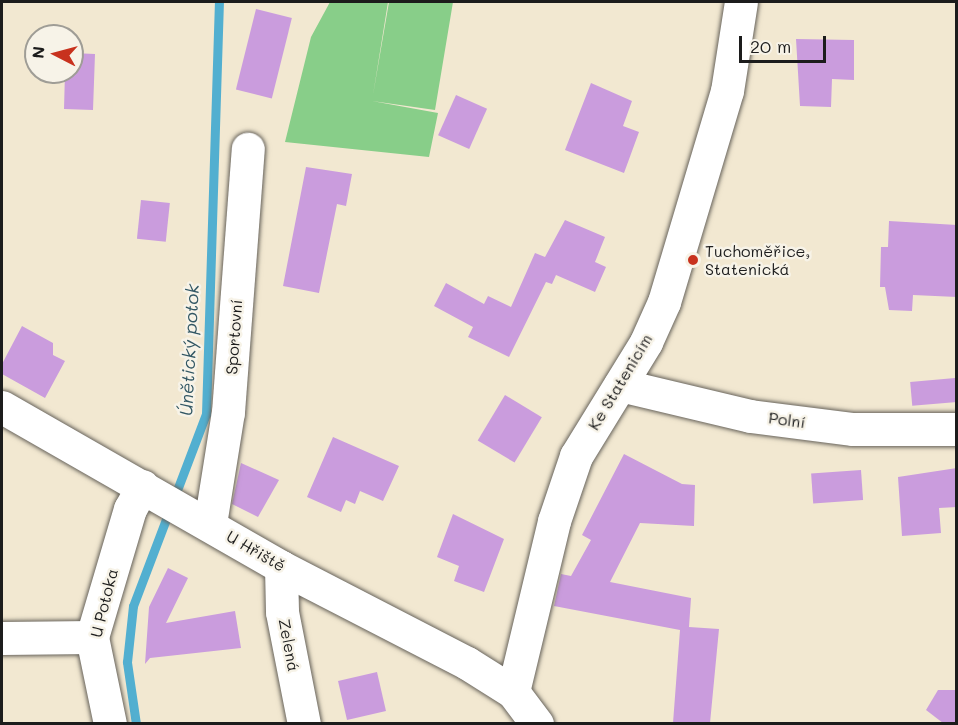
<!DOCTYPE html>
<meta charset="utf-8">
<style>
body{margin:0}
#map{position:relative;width:958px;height:725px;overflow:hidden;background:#f2e8d1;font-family:Mali,sans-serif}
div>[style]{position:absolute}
.green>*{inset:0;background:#88ce89}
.stream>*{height:9px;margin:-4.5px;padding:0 4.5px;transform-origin:4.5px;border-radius:4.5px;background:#52afd0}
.building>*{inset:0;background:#ca9cdd;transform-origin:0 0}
.roads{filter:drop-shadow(0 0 2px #67635b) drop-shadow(0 0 2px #67635b)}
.minor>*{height:33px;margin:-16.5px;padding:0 16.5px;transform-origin:16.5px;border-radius:16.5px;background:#fff}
.dots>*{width:16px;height:16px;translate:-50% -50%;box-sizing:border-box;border:3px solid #f7f3e8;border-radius:50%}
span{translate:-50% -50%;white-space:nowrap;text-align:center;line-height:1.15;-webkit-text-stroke:5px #f7f3e8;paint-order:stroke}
.poi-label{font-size:16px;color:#1c1c1c}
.left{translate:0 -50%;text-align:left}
.street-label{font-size:16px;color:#1c1c1c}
.water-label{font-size:18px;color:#325764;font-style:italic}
.frame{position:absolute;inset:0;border:3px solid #1c1c1c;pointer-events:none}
.north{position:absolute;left:24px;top:24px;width:60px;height:60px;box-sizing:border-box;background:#f7f3e8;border:2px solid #9f9d96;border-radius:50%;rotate:276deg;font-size:16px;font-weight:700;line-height:24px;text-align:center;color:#1c1c1c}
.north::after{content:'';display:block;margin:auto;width:21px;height:27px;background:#c8321e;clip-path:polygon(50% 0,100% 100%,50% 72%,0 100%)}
.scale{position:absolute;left:739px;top:36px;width:87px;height:27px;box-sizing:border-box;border:3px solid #1c1c1c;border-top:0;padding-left:8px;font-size:18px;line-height:21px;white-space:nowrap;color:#1c1c1c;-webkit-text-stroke:4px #f7f3e8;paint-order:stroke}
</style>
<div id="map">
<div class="green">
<i style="clip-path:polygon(330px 2px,388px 2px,373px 95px,389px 2px,453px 2px,435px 110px,372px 101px,438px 113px,429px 157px,285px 142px,311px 37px)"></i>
</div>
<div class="stream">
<i style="left:136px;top:724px;width:63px;rotate:-98.3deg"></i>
<i style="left:127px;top:662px;width:56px;rotate:-83.9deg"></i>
<i style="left:133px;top:606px;width:205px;rotate:-69.2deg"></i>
<i style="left:206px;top:414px;width:412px;rotate:-88.2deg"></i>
</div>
<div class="building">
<i style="left:256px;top:9px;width:37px;height:83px;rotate:14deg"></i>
<i style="clip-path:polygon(796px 39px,854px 40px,854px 80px,832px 79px,831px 107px,800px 106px)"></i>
<i style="clip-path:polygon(72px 53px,95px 54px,93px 110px,64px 109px,65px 72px,72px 72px)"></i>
<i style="clip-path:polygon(591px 83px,632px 101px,623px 126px,639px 132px,624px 173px,565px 150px)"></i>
<i style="left:456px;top:95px;width:34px;height:44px;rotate:24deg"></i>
<i style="clip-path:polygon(306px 167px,352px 174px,346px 206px,337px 204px,319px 293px,283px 286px)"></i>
<i style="left:141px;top:200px;width:29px;height:39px;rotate:6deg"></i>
<i style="clip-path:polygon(565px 220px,605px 237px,595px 262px,606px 267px,595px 292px,556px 275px,552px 284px,546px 282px,509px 357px,468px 337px,473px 327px,434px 306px,446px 283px,484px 304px,488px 296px,511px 307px,535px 253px,545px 257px)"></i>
<i style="clip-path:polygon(889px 221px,957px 225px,957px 297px,913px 295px,912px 311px,889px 310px,885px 287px,880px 287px,881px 247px,888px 247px)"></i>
<i style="clip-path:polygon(22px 326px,53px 343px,53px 355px,65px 361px,45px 398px,2px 374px,2px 364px)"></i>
<i style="left:955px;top:378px;width:24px;height:45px;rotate:85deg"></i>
<i style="left:505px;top:395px;width:43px;height:53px;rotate:31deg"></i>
<i style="clip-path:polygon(333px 437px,399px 466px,383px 501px,360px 491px,355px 504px,346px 500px,341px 512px,307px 497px)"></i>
<i style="clip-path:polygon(624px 454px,682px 484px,695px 485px,694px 526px,640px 523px,610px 582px,691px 598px,689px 627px,719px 629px,710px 723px,673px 723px,680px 630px,554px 606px,561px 574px,571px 576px,591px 540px,582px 535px)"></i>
<i style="clip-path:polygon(241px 463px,279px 480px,258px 517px,232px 504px)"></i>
<i style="clip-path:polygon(957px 468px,957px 507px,939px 508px,941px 533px,902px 536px,898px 477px)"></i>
<i style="left:861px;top:470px;width:30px;height:50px;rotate:86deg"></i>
<i style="clip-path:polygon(453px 514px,504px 539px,484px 592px,454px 581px,459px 566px,437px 557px)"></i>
<i style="clip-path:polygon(168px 568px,188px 578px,166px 623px,235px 611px,241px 648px,150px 658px,145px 664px,149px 607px)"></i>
<i style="left:377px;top:672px;width:40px;height:40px;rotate:77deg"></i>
<i style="clip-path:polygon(938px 690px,957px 690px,957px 723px,943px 723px,926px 710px)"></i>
</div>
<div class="roads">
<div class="minor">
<i style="left:620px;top:385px;width:134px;rotate:13.4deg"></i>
<i style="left:750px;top:416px;width:104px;rotate:7.2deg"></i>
<i style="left:853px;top:429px;width:103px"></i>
<i style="left:2px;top:407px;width:322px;rotate:29.8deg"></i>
<i style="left:281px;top:567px;width:209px;rotate:27.3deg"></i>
<i style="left:467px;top:663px;width:54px;rotate:32.2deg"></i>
<i style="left:513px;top:692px;width:40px;rotate:53deg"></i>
<i style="left:210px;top:524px;width:113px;rotate:-80.9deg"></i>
<i style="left:228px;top:412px;width:264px;rotate:-85.7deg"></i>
<i style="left:281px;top:567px;width:45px;rotate:88.7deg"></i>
<i style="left:282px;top:612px;width:114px;rotate:78.9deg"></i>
<i style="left:2px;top:638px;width:90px;rotate:-0.6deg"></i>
<i style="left:513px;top:692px;width:176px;rotate:-76.5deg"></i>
<i style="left:554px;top:521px;width:69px;rotate:-71.3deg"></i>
<i style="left:576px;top:456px;width:134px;rotate:-58.4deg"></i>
<i style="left:646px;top:342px;width:44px;rotate:-65.8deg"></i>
<i style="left:664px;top:302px;width:220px;rotate:-73.4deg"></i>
<i style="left:727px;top:91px;width:90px;rotate:-81.1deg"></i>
<i style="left:110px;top:724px;width:89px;rotate:-101.7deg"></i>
<i style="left:92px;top:637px;width:134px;rotate:-73.5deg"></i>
<i style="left:130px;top:509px;width:26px;rotate:-61deg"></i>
</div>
</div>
<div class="dots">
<i style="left:693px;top:260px;background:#c8321e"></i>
</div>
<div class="poi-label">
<span class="left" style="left:705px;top:260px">Tuchoměřice,<br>Statenická</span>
</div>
<div class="street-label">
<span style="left:234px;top:337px;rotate:-86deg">Sportovní</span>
<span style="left:620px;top:382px;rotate:-59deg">Ke Statenicím</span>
<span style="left:787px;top:420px;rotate:8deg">Polní</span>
<span style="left:256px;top:551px;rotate:30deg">U Hřiště</span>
<span style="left:104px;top:603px;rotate:-76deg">U Potoka</span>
<span style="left:289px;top:645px;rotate:79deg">Zelená</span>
</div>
<div class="water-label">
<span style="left:189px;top:350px;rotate:-87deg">Únětický potok</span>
</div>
<div class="frame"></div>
<div class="north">N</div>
<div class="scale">20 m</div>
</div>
